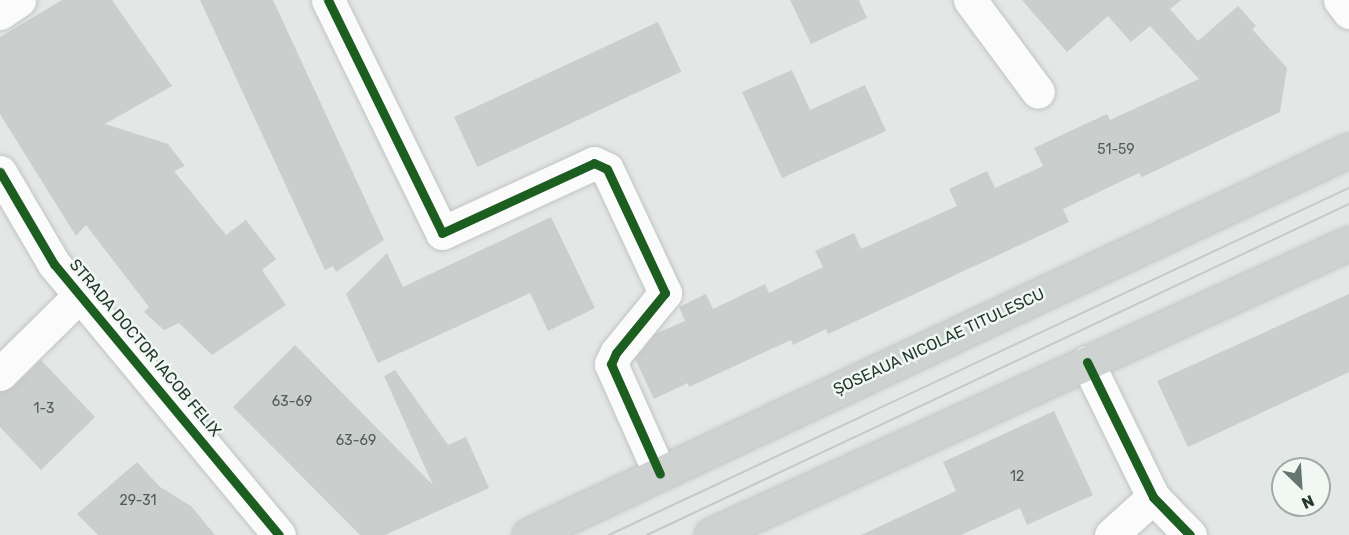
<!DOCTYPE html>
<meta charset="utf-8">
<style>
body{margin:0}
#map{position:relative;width:1349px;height:535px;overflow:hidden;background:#e3e7e5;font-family:Rubik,sans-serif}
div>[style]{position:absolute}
.building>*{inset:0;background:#cacecc;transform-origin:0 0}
.roads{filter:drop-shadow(0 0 2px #c0c4c2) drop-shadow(0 0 2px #c0c4c2)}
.street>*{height:33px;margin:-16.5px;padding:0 16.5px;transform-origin:16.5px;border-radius:16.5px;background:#fbfbfb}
.secondary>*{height:33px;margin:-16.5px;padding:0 16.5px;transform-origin:16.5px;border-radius:16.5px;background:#fbfbfb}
.primary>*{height:33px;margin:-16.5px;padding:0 16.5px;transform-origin:16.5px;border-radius:16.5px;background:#ced3d1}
.tram>*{height:1.5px;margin:-0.75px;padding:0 0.75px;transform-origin:0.75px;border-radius:0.75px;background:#c7c9c8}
.cycleway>*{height:9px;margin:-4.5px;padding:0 4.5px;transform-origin:4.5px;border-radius:4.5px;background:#1b5e20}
span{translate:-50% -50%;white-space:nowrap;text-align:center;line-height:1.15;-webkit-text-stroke:5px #f1f7f3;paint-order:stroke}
.number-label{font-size:14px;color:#4e5e57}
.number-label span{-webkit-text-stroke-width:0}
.street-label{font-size:16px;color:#23382f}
.north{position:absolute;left:1271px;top:457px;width:60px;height:60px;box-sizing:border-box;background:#f1f7f3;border:2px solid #9faba5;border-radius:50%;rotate:155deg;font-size:16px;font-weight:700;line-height:24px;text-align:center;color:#23382f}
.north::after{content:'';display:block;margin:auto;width:21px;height:27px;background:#66756f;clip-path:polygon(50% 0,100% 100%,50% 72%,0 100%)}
</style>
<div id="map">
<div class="building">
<i style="clip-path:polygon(62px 0,112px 0,172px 86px,105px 124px,168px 144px,185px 166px,174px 171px,226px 235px,246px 220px,276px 259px,262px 270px,286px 305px,212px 355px,179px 323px,164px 330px,144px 312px,149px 307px,86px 225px,76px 236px,0 114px,0 37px)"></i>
<i style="clip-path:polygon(200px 0,273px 0,384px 240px,336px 272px,333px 266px,325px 270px)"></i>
<i style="clip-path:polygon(790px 0,859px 0,867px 18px,811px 44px)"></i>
<i style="clip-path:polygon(1022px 0,1181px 0,1170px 9px,1198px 41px,1238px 6px,1256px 26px,1252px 29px,1287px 68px,1280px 112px,1142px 177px,1139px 173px,1063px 209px,1069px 222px,906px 298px,828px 334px,826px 329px,793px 345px,791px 340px,689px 387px,688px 383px,654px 399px,635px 359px,655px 334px,685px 321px,679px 307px,706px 294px,713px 309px,765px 284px,769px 293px,823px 267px,815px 251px,854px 233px,861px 249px,957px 206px,949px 189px,987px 171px,995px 188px,1043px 166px,1034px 148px,1107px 114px,1110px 120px,1199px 79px,1150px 26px,1131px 42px,1108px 16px,1067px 52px)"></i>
<i style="left:658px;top:22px;width:55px;height:225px;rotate:65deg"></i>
<i style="clip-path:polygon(792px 70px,810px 110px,865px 85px,886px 131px,782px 178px,742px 92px)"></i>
<i style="clip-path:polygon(551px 217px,595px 308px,548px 331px,530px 293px,378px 363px,346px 294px,387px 253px,403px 287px)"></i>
<i style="clip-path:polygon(1349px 294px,1349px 372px,1188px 447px,1157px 381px)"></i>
<i style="clip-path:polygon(295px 345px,433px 485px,384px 376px,395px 370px,448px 445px,466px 437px,489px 488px,385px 535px,360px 535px,233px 407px)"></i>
<i style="clip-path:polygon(41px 360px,95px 417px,41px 470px,0 427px,0 392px,13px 387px)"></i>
<i style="clip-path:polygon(1054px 411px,1093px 495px,1027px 525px,1020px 508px,961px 535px,861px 535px,956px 491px,943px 462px)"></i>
<i style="clip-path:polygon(137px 462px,160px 487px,191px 506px,215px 535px,98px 535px,77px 514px)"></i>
</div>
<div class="roads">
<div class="street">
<i style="left:328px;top:0;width:259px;rotate:63.9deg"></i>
<i style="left:442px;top:233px;width:167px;rotate:-24.7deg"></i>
<i style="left:594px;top:163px;width:14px;rotate:25deg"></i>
<i style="left:607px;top:169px;width:137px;rotate:64.9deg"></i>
<i style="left:665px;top:293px;width:77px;rotate:129.2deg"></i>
<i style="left:616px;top:353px;width:12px;rotate:114deg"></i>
<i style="left:611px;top:364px;width:120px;rotate:66deg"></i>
<i style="left:970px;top:0;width:114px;rotate:53.5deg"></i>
<i style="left:0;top:13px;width:23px;rotate:-34deg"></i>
<i style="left:0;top:172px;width:107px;rotate:59.6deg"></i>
<i style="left:54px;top:264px;width:352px;rotate:50.3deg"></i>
<i style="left:1087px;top:362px;width:150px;rotate:63.9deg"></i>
<i style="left:1153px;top:497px;width:53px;rotate:45.8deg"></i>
<i style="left:0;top:374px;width:111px;rotate:-44.6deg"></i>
<i style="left:1111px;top:535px;width:57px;rotate:-42.1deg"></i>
</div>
<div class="secondary">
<i style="left:1340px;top:0;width:15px;rotate:53deg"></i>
</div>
<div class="primary">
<i style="left:529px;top:535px;width:906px;rotate:-25.15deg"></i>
<i style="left:711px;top:535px;width:702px;rotate:-24.59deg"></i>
</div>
</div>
<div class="tram">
<i style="left:609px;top:535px;width:817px;rotate:-25.12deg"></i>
<i style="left:647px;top:535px;width:776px;rotate:-25.24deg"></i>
</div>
<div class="cycleway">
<i style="left:328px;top:0;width:259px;rotate:63.9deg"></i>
<i style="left:442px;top:233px;width:167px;rotate:-24.7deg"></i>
<i style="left:594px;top:163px;width:14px;rotate:25deg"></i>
<i style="left:607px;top:169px;width:137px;rotate:64.9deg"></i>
<i style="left:665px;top:293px;width:77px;rotate:129.2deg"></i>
<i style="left:616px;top:353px;width:12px;rotate:114deg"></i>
<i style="left:611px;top:364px;width:120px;rotate:66deg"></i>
<i style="left:0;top:172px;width:107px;rotate:59.6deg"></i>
<i style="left:54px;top:264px;width:352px;rotate:50.3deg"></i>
<i style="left:1087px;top:362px;width:150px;rotate:63.9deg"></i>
<i style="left:1153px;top:497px;width:53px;rotate:45.8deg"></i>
</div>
<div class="number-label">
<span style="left:1116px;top:150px">51-59</span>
<span style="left:292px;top:402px">63-69</span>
<span style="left:44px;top:409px">1-3</span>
<span style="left:356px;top:441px">63-69</span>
<span style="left:1017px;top:477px">12</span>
<span style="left:138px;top:501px">29-31</span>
</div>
<div class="street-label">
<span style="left:939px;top:342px;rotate:-25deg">ȘOSEAUA NICOLAE TITULESCU</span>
<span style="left:145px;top:348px;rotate:50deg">STRADA DOCTOR IACOB FELIX</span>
</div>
<div class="north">N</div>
</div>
